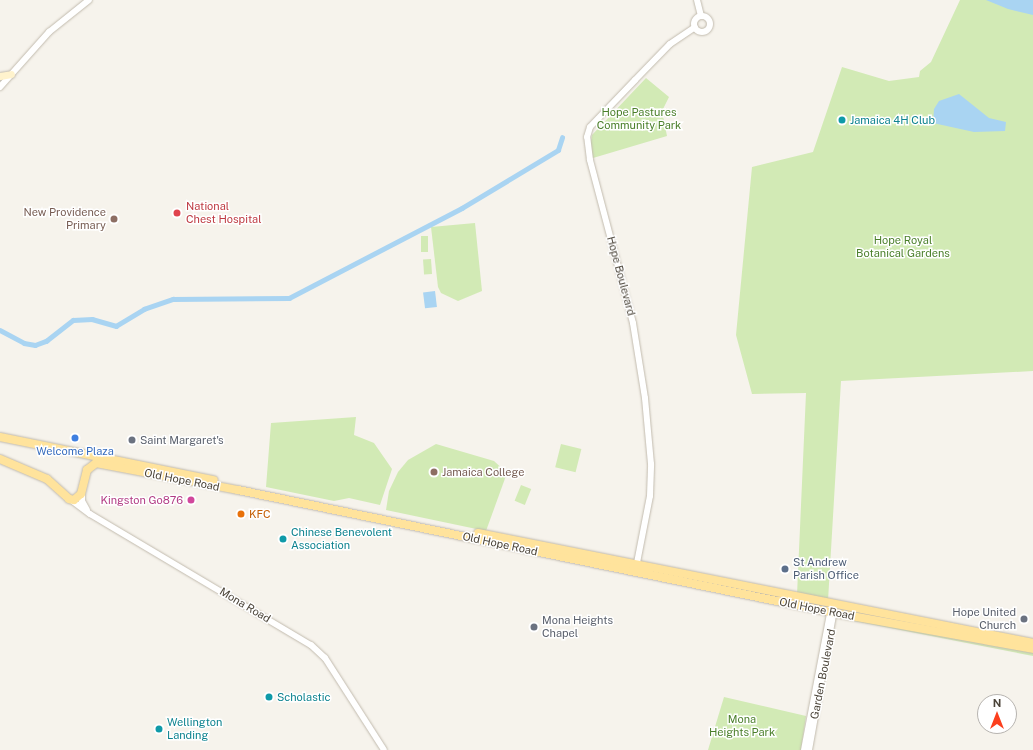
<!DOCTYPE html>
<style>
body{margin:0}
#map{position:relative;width:1033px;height:750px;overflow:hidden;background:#f6f3ec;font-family:"Public Sans",sans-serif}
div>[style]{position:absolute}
.green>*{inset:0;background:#d2eab5;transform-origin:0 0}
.water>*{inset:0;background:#a9d4f2;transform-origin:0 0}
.canal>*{height:4.5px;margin:-2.25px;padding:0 2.25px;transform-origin:2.25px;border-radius:2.25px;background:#a9d4f2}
.roads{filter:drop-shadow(0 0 1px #c2bbae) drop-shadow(0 0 1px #c2bbae)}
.tertiary>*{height:6px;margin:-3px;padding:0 3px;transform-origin:3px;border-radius:3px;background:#fff}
.tertiary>.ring{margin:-3px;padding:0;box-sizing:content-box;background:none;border:6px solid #fff;border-radius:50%}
.secondary>*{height:7px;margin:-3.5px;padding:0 3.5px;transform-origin:3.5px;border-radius:3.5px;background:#fff3cd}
.primary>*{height:8px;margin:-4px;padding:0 4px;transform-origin:4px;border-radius:4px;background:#ffe39c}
.dots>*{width:11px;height:11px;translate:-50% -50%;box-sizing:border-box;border:2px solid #fff;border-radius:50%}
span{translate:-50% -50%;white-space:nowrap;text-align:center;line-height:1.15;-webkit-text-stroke:3px #fff;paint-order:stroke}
.park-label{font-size:11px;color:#4a7f2a}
.culture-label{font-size:11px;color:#0d838f}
.left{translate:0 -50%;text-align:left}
.health-label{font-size:11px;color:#be3a42}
.education-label{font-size:11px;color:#785e54}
.right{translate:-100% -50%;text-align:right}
.street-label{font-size:11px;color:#4b4439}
.worship-label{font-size:11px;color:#5b616d}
.shop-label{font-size:11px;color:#366cbe}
.hotel-label{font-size:11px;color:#b23c85}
.food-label{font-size:11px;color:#c56008}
.service-label{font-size:11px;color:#4e5e75}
.north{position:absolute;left:977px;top:694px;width:40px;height:40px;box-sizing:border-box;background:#fff;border:1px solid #b7b4b0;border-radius:50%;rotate:0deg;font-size:11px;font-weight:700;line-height:16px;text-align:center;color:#4b4439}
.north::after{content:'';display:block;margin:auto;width:14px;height:18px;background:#fc3f1d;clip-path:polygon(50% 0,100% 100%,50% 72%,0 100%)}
</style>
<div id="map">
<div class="green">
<i style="clip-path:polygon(960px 0,1033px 0,1033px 371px,841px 381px,828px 601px,797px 595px,806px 393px,752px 394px,736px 335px,752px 167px,813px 152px,842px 67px,889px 81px,919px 77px,920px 71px,931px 62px)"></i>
<i style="clip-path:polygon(646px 78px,669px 97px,662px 111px,667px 136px,593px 158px,590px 147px,592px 135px)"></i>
<i style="clip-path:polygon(475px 223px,482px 291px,458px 301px,441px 293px,438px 287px,431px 227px)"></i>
<i style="left:421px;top:236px;width:7px;height:16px"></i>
<i style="left:431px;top:259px;width:15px;height:8px;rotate:86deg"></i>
<i style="clip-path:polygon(356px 417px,354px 435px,374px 443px,392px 469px,380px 505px,349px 498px,334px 501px,266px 487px,271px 423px)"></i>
<i style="clip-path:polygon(436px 444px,494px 461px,507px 473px,486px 531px,386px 510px,389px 491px,398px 472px,408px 460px)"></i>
<i style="left:561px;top:444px;width:21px;height:24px;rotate:14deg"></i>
<i style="left:521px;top:485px;width:11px;height:17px;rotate:22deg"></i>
<i style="clip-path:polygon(839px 617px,1033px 652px,1033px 656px,839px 618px)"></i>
<i style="clip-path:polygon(724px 697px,806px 716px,801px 750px,708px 750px)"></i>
</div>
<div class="water">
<i style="clip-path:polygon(986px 0,1033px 0,1033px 15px,1008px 9px)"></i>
<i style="clip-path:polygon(959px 94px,989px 118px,1006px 122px,1005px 131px,974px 132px,933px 123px,934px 109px,939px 101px)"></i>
<i style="left:435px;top:291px;width:16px;height:12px;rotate:83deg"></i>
</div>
<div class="canal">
<i style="left:0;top:330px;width:27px;rotate:28deg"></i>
<i style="left:24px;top:343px;width:11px;rotate:10deg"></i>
<i style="left:35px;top:345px;width:12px;rotate:-20deg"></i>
<i style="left:46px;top:341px;width:34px;rotate:-38deg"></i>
<i style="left:73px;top:320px;width:19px;rotate:-3deg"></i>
<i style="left:92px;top:319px;width:25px;rotate:16deg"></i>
<i style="left:116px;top:326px;width:33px;rotate:-31deg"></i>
<i style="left:144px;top:309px;width:31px;rotate:-19deg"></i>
<i style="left:173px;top:299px;width:116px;rotate:-0.5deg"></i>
<i style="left:289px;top:298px;width:195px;rotate:-27.5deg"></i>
<i style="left:462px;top:208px;width:112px;rotate:-31.1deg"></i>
<i style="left:558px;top:150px;width:13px;rotate:-72deg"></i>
</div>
<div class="roads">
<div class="tertiary">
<i style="left:697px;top:0;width:16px;rotate:76deg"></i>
<i class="ring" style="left:694px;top:16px;width:10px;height:10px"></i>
<i style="left:0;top:87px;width:74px;rotate:-48.3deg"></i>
<i style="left:49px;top:32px;width:51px;rotate:-38.7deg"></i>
<i style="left:82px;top:491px;width:10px;rotate:90deg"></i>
<i style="left:82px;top:501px;width:10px;rotate:61deg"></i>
<i style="left:70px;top:499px;width:25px;rotate:37deg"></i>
<i style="left:90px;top:514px;width:257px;rotate:30.7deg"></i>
<i style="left:311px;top:645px;width:19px;rotate:43deg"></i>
<i style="left:325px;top:658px;width:109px;rotate:57.3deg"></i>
<i style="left:636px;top:568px;width:73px;rotate:-79deg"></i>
<i style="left:650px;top:496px;width:32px;rotate:-88deg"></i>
<i style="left:651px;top:464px;width:66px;rotate:-95.2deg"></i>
<i style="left:645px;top:398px;width:76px;rotate:-99.1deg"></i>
<i style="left:633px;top:323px;width:169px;rotate:-104.8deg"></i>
<i style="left:590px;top:160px;width:23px;rotate:-97deg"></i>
<i style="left:587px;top:137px;width:10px;rotate:-73deg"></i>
<i style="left:590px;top:127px;width:65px;rotate:-46.2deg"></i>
<i style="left:635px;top:80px;width:50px;rotate:-45.8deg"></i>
<i style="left:670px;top:44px;width:30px;rotate:-34deg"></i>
<i style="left:804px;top:750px;width:144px;rotate:-79.2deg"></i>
<i style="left:809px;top:750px;width:143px;rotate:-79.9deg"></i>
</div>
<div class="secondary">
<i style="left:0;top:76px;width:11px;rotate:-10deg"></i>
</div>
<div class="primary">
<i style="left:0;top:437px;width:218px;rotate:11.4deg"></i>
<i style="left:0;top:459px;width:51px;rotate:23.1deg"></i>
<i style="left:47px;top:479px;width:30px;rotate:42deg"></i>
<i style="left:69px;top:499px;width:5px;rotate:11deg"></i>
<i style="left:74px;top:500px;width:9px;rotate:-41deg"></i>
<i style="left:81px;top:494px;width:25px;rotate:-76deg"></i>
<i style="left:87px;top:470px;width:11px;rotate:-38deg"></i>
<i style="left:96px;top:463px;width:145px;rotate:10.8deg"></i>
<i style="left:238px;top:490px;width:610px;rotate:11.64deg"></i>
<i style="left:835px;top:613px;width:201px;rotate:10.3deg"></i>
<i style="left:478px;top:533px;width:566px;rotate:11.21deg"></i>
</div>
</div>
<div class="dots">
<i style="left:842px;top:120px;background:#0f9aa8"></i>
<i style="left:177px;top:213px;background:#e0444e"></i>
<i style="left:114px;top:219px;background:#8d6e63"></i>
<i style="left:75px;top:438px;background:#3f7fe0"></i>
<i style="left:132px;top:440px;background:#6b7280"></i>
<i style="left:434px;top:472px;background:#8d6e63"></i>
<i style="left:191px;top:500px;background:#d1479c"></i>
<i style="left:241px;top:514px;background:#e8710a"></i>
<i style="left:283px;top:539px;background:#0f9aa8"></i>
<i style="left:785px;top:569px;background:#5c6f8a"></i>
<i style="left:1024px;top:619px;background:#6b7280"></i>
<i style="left:534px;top:627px;background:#6b7280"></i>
<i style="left:269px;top:697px;background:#0f9aa8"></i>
<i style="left:159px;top:729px;background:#0f9aa8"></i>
</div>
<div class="park-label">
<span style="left:639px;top:119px">Hope Pastures<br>Community Park</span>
<span style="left:903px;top:247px">Hope Royal<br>Botanical Gardens</span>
<span style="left:742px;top:726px">Mona<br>Heights Park</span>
</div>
<div class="culture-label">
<span class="left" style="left:850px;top:120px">Jamaica 4H Club</span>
<span class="left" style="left:291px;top:539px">Chinese Benevolent<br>Association</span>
<span class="left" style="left:277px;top:697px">Scholastic</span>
<span class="left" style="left:167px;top:729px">Wellington<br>Landing</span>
</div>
<div class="health-label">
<span class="left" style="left:186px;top:213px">National<br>Chest Hospital</span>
</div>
<div class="education-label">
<span class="right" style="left:106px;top:219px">New Providence<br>Primary</span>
<span class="left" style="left:442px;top:472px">Jamaica College</span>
</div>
<div class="street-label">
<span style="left:621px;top:276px;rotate:75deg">Hope Boulevard</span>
<span style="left:182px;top:480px;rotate:11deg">Old Hope Road</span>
<span style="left:500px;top:544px;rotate:12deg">Old Hope Road</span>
<span style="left:245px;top:605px;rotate:31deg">Mona Road</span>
<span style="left:817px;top:609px;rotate:11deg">Old Hope Road</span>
<span style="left:823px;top:674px;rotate:-79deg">Garden Boulevard</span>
</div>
<div class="worship-label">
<span class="left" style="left:140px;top:440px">Saint Margaret's</span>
<span class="right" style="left:1016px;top:619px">Hope United<br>Church</span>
<span class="left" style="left:542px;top:627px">Mona Heights<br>Chapel</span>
</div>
<div class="shop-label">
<span style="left:75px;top:451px">Welcome Plaza</span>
</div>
<div class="hotel-label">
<span class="right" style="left:183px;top:500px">Kingston Go876</span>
</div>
<div class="food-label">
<span class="left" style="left:249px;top:514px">KFC</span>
</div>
<div class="service-label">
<span class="left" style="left:793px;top:569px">St Andrew<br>Parish Office</span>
</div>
<div class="north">N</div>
</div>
